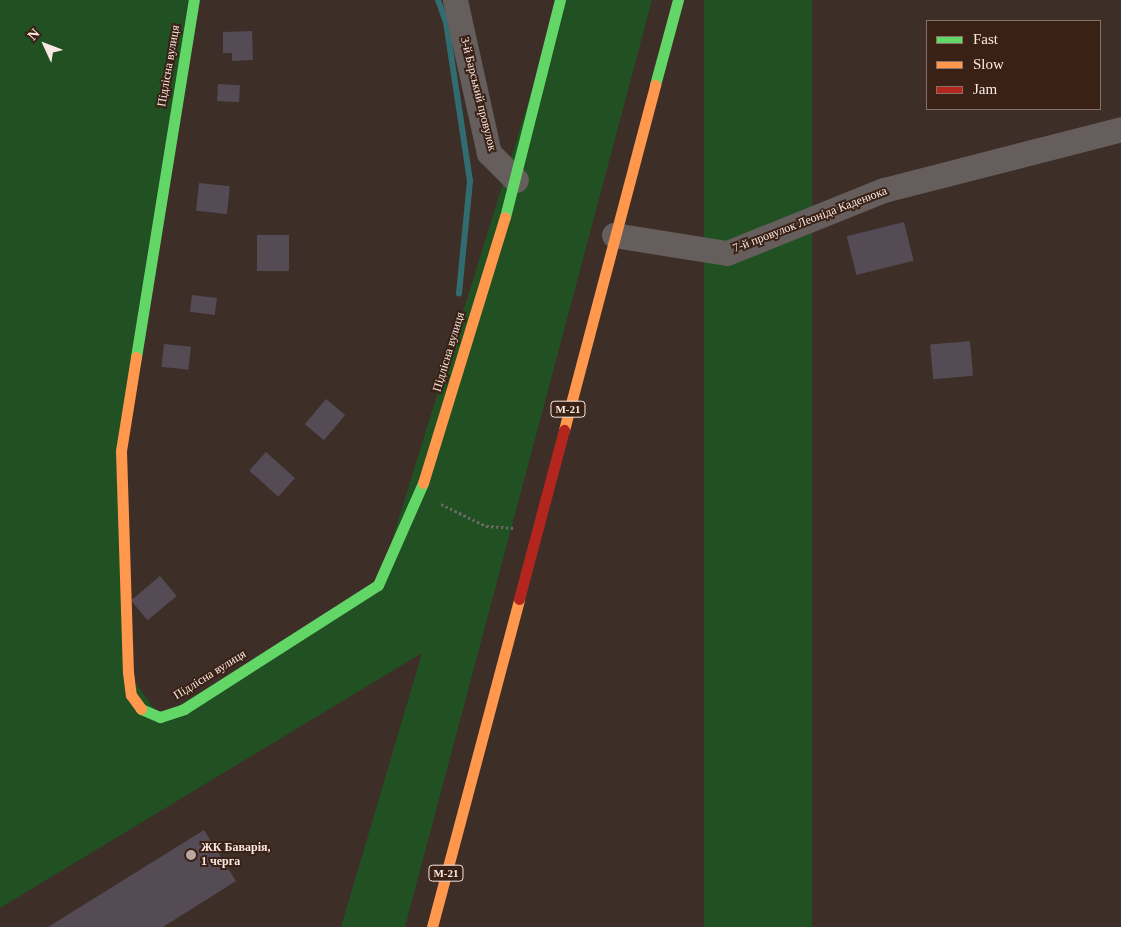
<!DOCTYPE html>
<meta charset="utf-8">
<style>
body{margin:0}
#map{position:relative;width:1121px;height:927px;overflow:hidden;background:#3d2e28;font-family:Georgia,serif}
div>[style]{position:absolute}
.green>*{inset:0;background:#215022;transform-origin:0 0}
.stream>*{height:6px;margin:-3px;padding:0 3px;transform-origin:3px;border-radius:3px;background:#316d70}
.building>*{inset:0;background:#554b55;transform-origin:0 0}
.path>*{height:3px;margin-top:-1.5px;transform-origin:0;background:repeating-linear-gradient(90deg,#6e6764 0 2.5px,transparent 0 5px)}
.street>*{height:25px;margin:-12.5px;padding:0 12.5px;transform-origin:12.5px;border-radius:12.5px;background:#655e5c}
.fast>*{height:11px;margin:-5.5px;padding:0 5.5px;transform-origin:5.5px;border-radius:5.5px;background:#63d668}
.slow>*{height:11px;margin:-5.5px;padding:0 5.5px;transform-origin:5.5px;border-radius:5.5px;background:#ff974d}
.jam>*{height:11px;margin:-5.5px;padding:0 5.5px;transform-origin:5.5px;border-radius:5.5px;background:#b3261e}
.dots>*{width:14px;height:14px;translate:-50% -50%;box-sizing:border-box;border:2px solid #3a2116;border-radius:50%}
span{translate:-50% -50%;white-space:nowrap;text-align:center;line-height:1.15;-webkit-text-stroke:4px #3a2116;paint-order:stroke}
.shield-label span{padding:1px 4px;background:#3a2116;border:1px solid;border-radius:4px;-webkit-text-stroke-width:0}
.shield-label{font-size:11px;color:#fae9e2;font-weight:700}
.street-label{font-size:12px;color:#fae9e2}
.poi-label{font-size:12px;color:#fae9e2;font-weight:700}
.left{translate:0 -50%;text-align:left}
.legend{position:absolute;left:926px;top:20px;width:175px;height:90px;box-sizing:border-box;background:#3a2116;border:1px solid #877168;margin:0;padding:6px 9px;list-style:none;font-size:15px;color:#fae9e2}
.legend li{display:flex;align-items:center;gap:10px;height:25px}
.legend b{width:25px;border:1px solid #877168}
.north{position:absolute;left:20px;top:20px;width:50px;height:50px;-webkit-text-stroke:4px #3a2116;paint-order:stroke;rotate:313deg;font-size:14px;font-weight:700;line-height:20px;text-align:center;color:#fae9e2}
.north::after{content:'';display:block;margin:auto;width:18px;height:22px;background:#fae9e2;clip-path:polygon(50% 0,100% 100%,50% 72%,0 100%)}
</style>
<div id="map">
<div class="green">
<i style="clip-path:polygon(0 0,194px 0,122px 424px,128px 672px,160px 717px,378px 585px,560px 0,652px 0,405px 927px,341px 927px,422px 653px,0 908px)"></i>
<i style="left:704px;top:0;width:108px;height:959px"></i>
</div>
<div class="stream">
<i style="left:438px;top:0;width:23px;rotate:70deg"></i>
<i style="left:446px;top:22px;width:161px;rotate:81.4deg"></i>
<i style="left:470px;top:181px;width:113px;rotate:95.6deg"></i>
</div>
<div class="building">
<i style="clip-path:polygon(252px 31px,253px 60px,232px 61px,232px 53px,223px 53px,223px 32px)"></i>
<i style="left:218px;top:84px;width:22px;height:17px;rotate:3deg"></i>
<i style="left:199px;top:183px;width:31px;height:28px;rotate:6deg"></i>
<i style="left:904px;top:222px;width:40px;height:59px;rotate:76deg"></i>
<i style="left:257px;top:235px;width:32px;height:36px"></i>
<i style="left:192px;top:295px;width:25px;height:17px;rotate:7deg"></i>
<i style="left:970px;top:341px;width:35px;height:40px;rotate:85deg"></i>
<i style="left:164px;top:344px;width:27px;height:23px;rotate:6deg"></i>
<i style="left:326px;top:399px;width:25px;height:33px;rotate:40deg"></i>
<i style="left:266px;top:452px;width:39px;height:25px;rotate:42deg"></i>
<i style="left:160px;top:576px;width:26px;height:38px;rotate:50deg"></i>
<i style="clip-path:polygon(204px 830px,236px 881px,163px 927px,48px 927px)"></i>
</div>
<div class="path">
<i style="left:441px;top:504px;width:50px;rotate:26.1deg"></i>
<i style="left:486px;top:526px;width:28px;rotate:4deg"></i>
</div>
<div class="street">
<i style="left:455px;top:0;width:157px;rotate:77.5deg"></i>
<i style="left:489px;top:153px;width:38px;rotate:45deg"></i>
<i style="left:614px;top:235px;width:114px;rotate:9.1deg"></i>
<i style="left:727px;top:253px;width:169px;rotate:-21.9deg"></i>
<i style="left:884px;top:190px;width:245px;rotate:-14.4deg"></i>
</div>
<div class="fast">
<i style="left:655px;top:85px;width:88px;rotate:-74.9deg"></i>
<i style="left:505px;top:217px;width:224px;rotate:-75.8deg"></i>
<i style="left:136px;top:357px;width:362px;rotate:-80.8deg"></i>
<i style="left:141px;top:709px;width:21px;rotate:23deg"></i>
<i style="left:160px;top:717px;width:25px;rotate:-18deg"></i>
<i style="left:184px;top:709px;width:230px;rotate:-32.6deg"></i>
<i style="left:378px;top:585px;width:111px;rotate:-66.2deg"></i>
</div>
<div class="slow">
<i style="left:136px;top:357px;width:95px;rotate:99.1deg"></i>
<i style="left:121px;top:451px;width:221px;rotate:88.2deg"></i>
<i style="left:128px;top:672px;width:23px;rotate:83deg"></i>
<i style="left:131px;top:695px;width:17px;rotate:54deg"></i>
<i style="left:564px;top:430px;width:357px;rotate:-75.2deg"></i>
<i style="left:423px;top:483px;width:278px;rotate:-72.9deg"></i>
<i style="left:432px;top:927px;width:339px;rotate:-75.1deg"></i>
</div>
<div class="jam">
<i style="left:519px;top:599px;width:175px;rotate:-75.1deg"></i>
</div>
<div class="dots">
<i style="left:191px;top:855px;background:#b8a8a1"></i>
</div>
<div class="shield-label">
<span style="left:568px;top:409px">М-21</span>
<span style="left:446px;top:873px">М-21</span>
</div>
<div class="street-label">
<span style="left:169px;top:66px;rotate:-80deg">Підлісна вулиця</span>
<span style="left:478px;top:94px;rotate:76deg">3-й Барський провулок</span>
<span style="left:810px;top:220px;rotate:-21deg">7-й провулок Леоніда Каденюка</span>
<span style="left:449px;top:352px;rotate:-73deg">Підлісна вулиця</span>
<span style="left:210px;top:675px;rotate:-32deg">Підлісна вулиця</span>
</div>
<div class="poi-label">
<span class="left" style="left:201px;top:855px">ЖК Баварія,<br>1 черга</span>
</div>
<ul class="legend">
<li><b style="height:6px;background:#63d668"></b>Fast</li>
<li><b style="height:6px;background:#ff974d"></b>Slow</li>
<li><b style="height:6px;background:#b3261e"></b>Jam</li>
</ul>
<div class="north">N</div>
</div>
